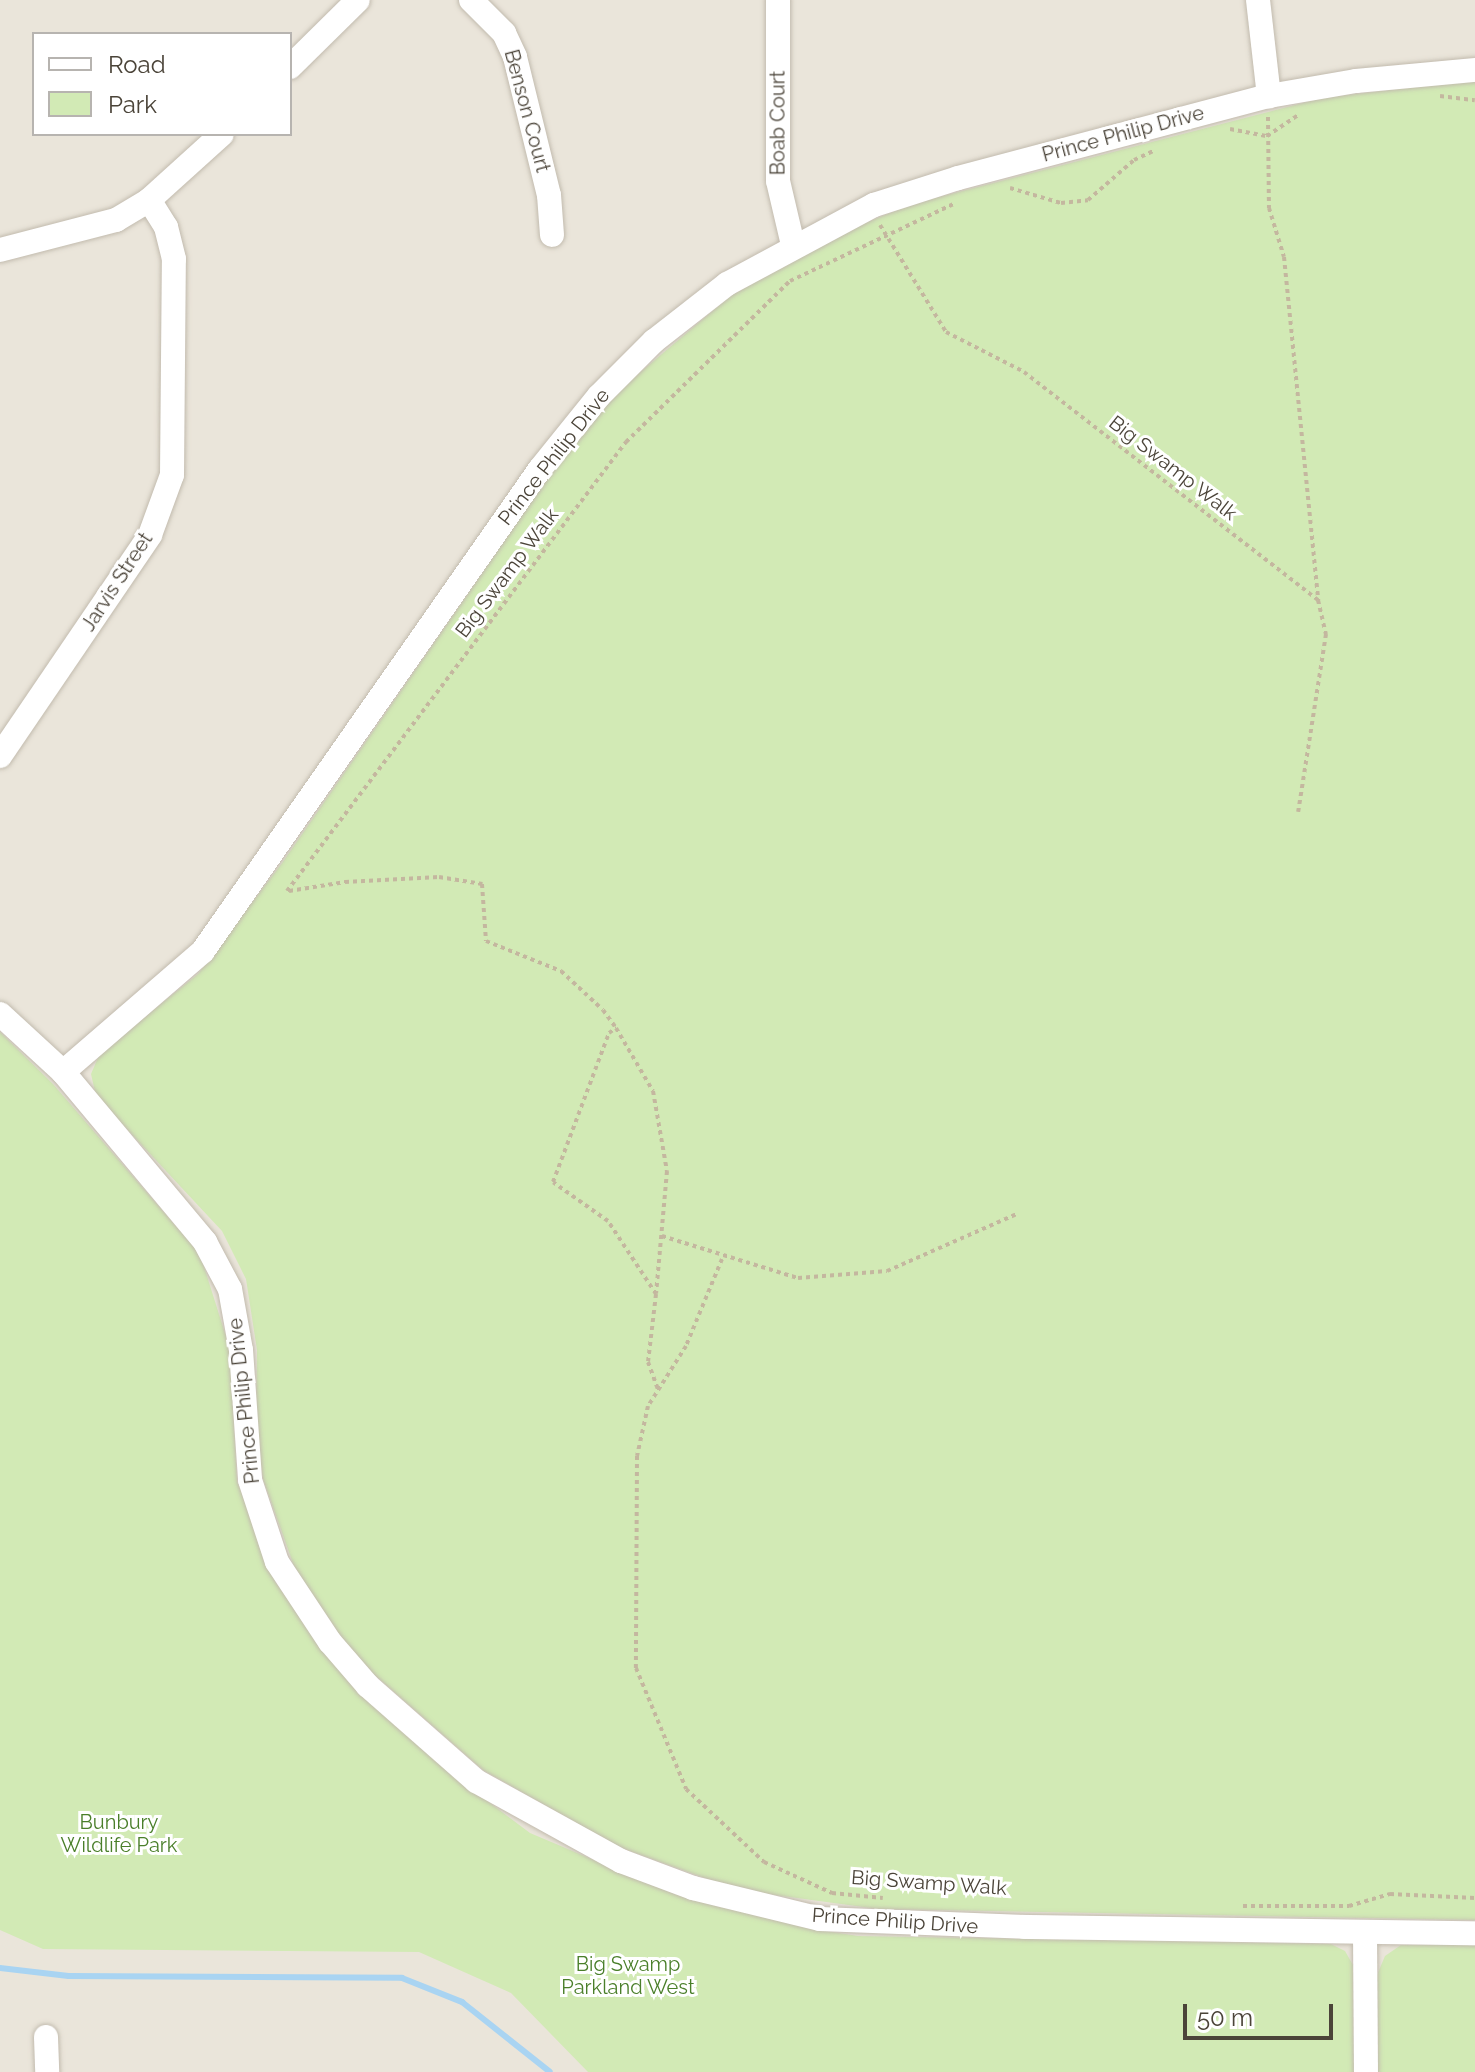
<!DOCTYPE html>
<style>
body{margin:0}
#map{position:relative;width:1475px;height:2072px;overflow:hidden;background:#f6f3ec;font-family:Raleway,sans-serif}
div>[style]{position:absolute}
.residential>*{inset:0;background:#eae5da}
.green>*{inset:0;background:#d2eab5}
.stream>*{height:6px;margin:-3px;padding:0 3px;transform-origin:3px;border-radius:3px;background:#a9d4f2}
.path>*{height:4px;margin-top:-2px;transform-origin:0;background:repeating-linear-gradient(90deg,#c4b79f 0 4px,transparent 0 8px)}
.roads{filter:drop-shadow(0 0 2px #c2bbae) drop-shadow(0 0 2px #c2bbae)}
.minor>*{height:24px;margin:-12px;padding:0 12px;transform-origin:12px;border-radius:12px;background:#fff}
span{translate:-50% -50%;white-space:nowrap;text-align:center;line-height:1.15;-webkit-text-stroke:6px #fff;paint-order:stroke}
.street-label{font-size:20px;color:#4b4439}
.park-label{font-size:20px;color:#4a7f2a}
.legend{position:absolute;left:32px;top:32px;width:260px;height:104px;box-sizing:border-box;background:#fff;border:2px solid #b7b4b0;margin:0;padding:10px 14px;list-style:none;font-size:24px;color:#4b4439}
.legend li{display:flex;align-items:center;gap:16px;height:40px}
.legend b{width:40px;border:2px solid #b7b4b0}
.scale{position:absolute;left:1183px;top:2004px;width:150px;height:36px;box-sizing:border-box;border:4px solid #4b4439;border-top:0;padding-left:10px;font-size:24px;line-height:28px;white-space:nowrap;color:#4b4439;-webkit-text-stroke:6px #fff;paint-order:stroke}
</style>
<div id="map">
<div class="residential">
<i style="clip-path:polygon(evenodd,0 0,1475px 0,1475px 2072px,0 2072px,0 0,34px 34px,290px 34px,290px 134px,34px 134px,34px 34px)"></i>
</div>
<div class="green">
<i style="clip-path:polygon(1475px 80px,1475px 1920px,878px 1909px,738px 1890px,619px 1847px,483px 1770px,352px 1655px,295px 1569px,263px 1479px,256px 1425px,257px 1350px,246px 1279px,222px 1231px,96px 1096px,91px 1074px,100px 1053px,198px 974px,282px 863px,559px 462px,617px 392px,729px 297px,836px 235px,912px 204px,1322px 98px)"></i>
<i style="clip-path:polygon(0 1032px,53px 1084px,200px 1254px,230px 1349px,237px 1481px,276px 1583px,351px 1685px,454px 1776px,530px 1833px,674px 1894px,813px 1929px,858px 1936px,1331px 1944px,1345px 1951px,1353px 1965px,1354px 2072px,588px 2072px,511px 1993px,419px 1952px,43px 1949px,0 1930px)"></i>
<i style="clip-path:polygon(1475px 1944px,1475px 2072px,1378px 2072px,1377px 1975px,1385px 1956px,1401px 1945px)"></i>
</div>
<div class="stream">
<i style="left:0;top:1968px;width:69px;rotate:6.6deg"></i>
<i style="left:69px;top:1976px;width:333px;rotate:0.3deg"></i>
<i style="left:402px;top:1978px;width:65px;rotate:21.8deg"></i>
<i style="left:462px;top:2002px;width:112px;rotate:38.5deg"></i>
</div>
<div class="path">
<i style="left:1440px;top:96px;width:35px;rotate:7deg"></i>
<i style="left:1268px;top:117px;width:91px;rotate:89.4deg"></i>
<i style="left:1269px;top:208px;width:51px;rotate:73deg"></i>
<i style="left:1284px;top:257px;width:345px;rotate:84.3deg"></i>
<i style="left:1318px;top:600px;width:35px;rotate:77deg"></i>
<i style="left:1326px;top:634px;width:180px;rotate:98.9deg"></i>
<i style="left:1230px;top:129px;width:38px;rotate:11deg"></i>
<i style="left:1267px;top:136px;width:37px;rotate:-34deg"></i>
<i style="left:1010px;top:188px;width:53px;rotate:16.4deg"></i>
<i style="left:1061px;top:203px;width:27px;rotate:-6deg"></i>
<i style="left:1088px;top:200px;width:61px;rotate:-41deg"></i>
<i style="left:1134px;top:160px;width:21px;rotate:-25deg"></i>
<i style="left:880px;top:225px;width:126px;rotate:58.3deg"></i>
<i style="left:946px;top:332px;width:88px;rotate:27.1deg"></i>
<i style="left:1024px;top:372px;width:372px;rotate:37.8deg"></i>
<i style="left:287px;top:891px;width:563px;rotate:-52.95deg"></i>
<i style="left:626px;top:442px;width:230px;rotate:-44.5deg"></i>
<i style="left:790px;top:281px;width:181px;rotate:-25.2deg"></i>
<i style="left:289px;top:891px;width:57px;rotate:-9.1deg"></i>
<i style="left:345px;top:882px;width:94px;rotate:-3deg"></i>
<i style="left:439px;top:877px;width:44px;rotate:9.2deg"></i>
<i style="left:482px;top:884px;width:57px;rotate:86deg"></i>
<i style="left:486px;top:941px;width:81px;rotate:21.8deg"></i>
<i style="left:561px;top:971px;width:57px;rotate:42.9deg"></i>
<i style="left:603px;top:1010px;width:22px;rotate:54deg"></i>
<i style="left:616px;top:1028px;width:73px;rotate:59.6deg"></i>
<i style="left:653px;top:1091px;width:81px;rotate:80.1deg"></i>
<i style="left:667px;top:1171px;width:123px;rotate:95.1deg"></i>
<i style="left:656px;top:1294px;width:87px;rotate:-123.3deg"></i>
<i style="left:608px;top:1221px;width:67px;rotate:-144.7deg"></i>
<i style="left:553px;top:1182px;width:159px;rotate:-69.4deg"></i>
<i style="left:609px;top:1033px;width:9px;rotate:-36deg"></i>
<i style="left:662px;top:1236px;width:142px;rotate:17.2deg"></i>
<i style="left:798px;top:1278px;width:89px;rotate:-4.5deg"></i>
<i style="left:887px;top:1271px;width:142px;rotate:-23.7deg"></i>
<i style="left:722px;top:1259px;width:94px;rotate:112.5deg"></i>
<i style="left:686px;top:1346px;width:71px;rotate:122.3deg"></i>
<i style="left:648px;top:1406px;width:51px;rotate:102.4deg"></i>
<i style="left:637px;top:1456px;width:212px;rotate:90.3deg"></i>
<i style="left:636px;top:1668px;width:131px;rotate:67.5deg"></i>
<i style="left:686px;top:1789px;width:107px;rotate:43.1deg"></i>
<i style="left:764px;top:1862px;width:75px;rotate:24.5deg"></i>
<i style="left:832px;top:1893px;width:51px;rotate:5.6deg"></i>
<i style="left:656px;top:1294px;width:68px;rotate:96.7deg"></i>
<i style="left:648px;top:1362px;width:29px;rotate:70deg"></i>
<i style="left:1243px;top:1906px;width:106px"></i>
<i style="left:1349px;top:1906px;width:43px;rotate:-16.3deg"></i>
<i style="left:1390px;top:1894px;width:85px;rotate:2.7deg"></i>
</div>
<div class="roads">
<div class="minor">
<i style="left:471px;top:0;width:47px;rotate:45deg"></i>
<i style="left:504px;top:33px;width:26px;rotate:65deg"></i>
<i style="left:515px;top:57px;width:142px;rotate:76.2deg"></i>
<i style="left:549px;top:195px;width:40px;rotate:85.7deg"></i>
<i style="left:778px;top:0;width:181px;rotate:90deg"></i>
<i style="left:778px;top:181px;width:66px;rotate:76.8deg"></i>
<i style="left:1258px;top:0;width:97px;rotate:83.5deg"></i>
<i style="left:290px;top:67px;width:95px;rotate:-44.6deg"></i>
<i style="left:0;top:250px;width:120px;rotate:-14.5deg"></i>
<i style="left:116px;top:220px;width:39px;rotate:-31deg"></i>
<i style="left:149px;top:200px;width:98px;rotate:-42.1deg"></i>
<i style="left:0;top:756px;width:267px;rotate:-55.8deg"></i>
<i style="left:150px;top:535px;width:64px;rotate:-69.9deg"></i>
<i style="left:172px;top:475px;width:216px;rotate:-89.5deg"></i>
<i style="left:174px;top:259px;width:33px;rotate:-104deg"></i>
<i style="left:166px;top:227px;width:32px;rotate:-122deg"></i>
<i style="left:0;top:1014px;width:86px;rotate:42.6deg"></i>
<i style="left:63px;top:1072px;width:222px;rotate:50.1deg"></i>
<i style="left:205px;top:1242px;width:53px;rotate:62deg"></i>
<i style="left:230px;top:1289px;width:62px;rotate:79.8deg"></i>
<i style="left:241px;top:1350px;width:130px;rotate:86deg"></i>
<i style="left:250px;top:1480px;width:86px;rotate:71.8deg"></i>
<i style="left:277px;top:1562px;width:96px;rotate:56.5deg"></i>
<i style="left:330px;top:1642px;width:58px;rotate:49.2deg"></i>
<i style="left:368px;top:1686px;width:144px;rotate:41.3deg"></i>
<i style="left:476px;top:1781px;width:166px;rotate:28.9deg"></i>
<i style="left:621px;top:1861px;width:77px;rotate:20.6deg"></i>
<i style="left:693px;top:1888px;width:131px;rotate:13.7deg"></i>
<i style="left:820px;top:1919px;width:205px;rotate:2.2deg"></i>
<i style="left:1025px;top:1927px;width:450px;rotate:0.8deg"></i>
<i style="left:63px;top:1072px;width:185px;rotate:-40.8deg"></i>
<i style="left:203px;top:951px;width:588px;rotate:-55.04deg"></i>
<i style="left:540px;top:469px;width:94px;rotate:-51.1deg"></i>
<i style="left:599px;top:396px;width:78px;rotate:-45deg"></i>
<i style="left:654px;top:341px;width:93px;rotate:-38deg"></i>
<i style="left:727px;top:284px;width:167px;rotate:-28.3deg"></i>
<i style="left:874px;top:205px;width:88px;rotate:-17.8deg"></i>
<i style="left:958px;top:178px;width:322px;rotate:-14.8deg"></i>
<i style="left:1269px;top:96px;width:88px;rotate:-9.8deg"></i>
<i style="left:1356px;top:81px;width:120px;rotate:-5.3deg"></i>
<i style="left:1365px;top:1932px;width:140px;rotate:89.6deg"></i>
<i style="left:46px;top:2037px;width:35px;rotate:88deg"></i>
</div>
</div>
<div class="street-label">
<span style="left:527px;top:111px;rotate:75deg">Benson Court</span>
<span style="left:778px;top:123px;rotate:-90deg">Boab Court</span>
<span style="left:1123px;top:134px;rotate:-15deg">Prince Philip Drive</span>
<span style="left:554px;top:457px;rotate:-52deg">Prince Philip Drive</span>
<span style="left:1173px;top:468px;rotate:38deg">Big Swamp Walk</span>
<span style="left:507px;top:573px;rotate:-53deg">Big Swamp Walk</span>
<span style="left:117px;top:582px;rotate:-57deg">Jarvis Street</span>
<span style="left:244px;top:1401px;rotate:-96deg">Prince Philip Drive</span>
<span style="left:929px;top:1883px;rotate:4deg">Big Swamp Walk</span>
<span style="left:895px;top:1921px;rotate:4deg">Prince Philip Drive</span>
</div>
<div class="park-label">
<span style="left:119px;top:1834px">Bunbury<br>Wildlife Park</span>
<span style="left:628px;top:1976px">Big Swamp<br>Parkland West</span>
</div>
<ul class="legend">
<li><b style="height:10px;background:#fff"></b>Road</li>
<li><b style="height:22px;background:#d2eab5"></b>Park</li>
</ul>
<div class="scale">50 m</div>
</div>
